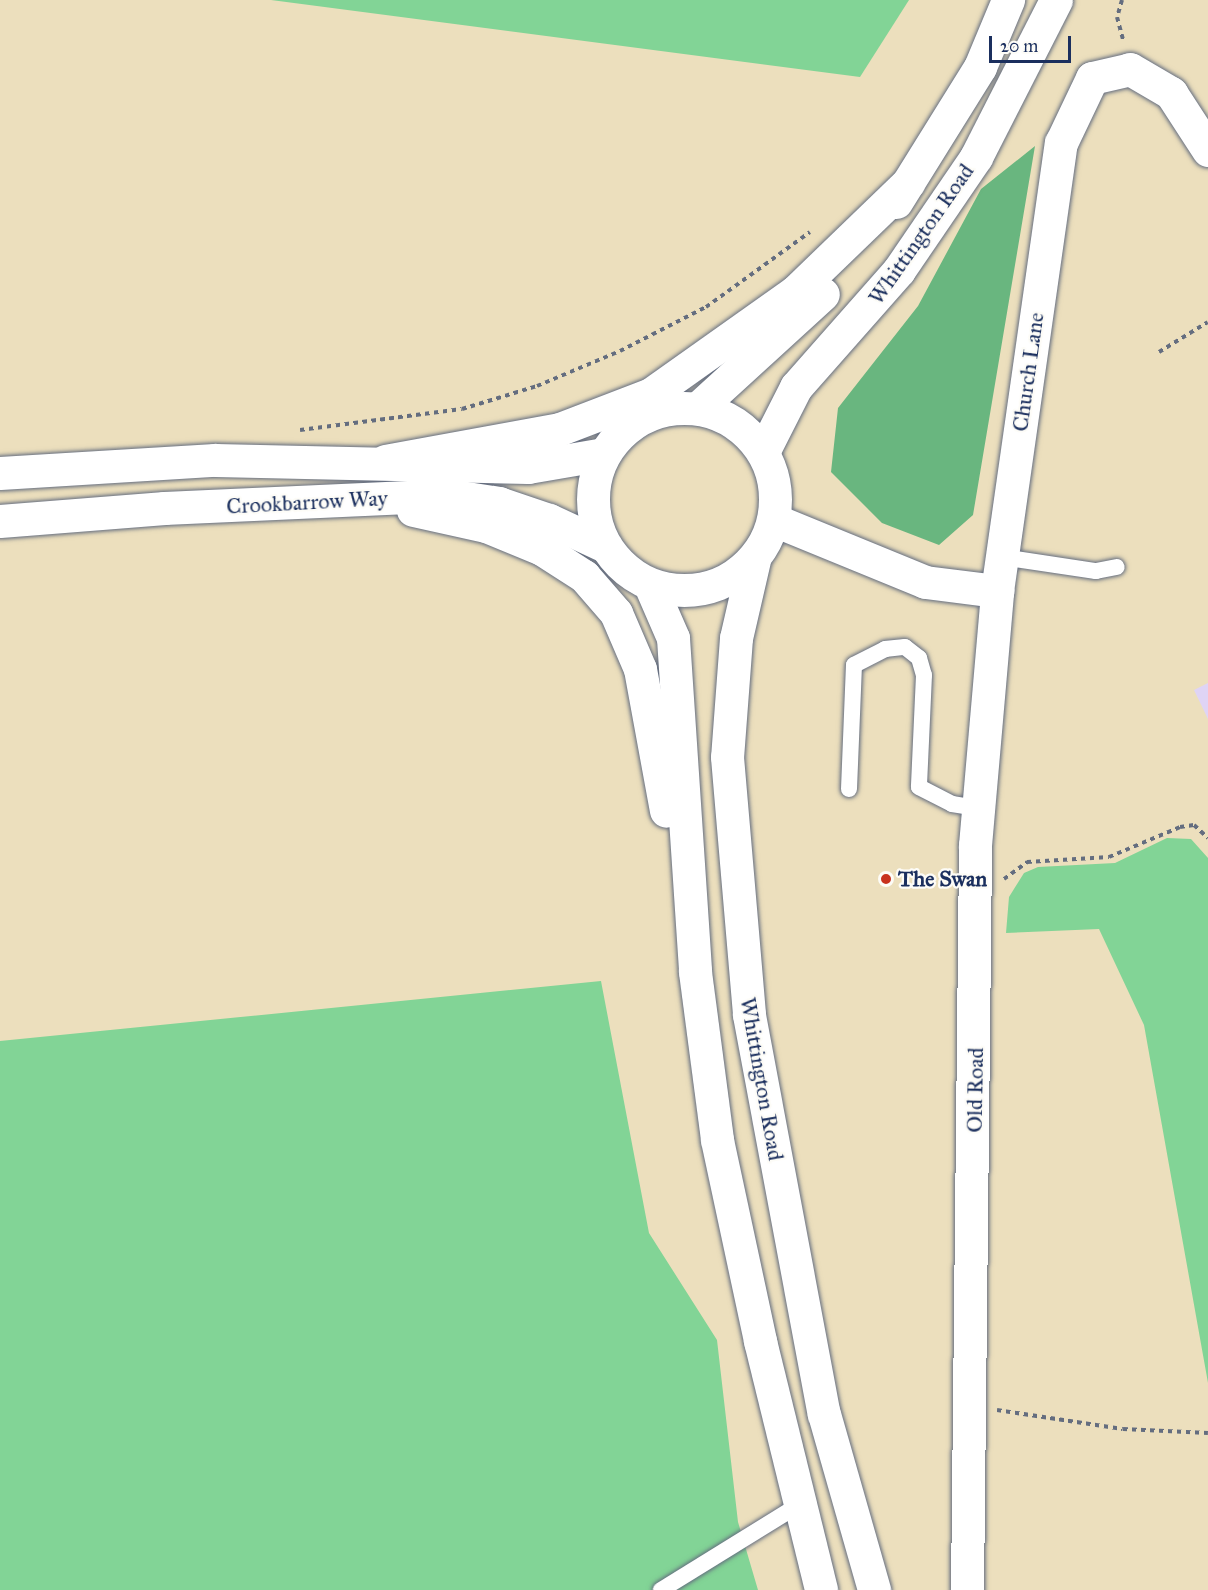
<!DOCTYPE html>
<style>
body{margin:0}
#map{position:relative;width:1208px;height:1590px;overflow:hidden;background:#ecdfbd;font-family:"IM FELL Great Primer",serif}
div>[style]{position:absolute}
.built>*{inset:0;background:#dfd4f5}
.green>*{inset:0;background:#82d496}
.forest>*{inset:0;background:#69b67f}
.path>*{height:4px;margin-top:-2px;transform-origin:0;background:repeating-linear-gradient(90deg,#646d7f 0 4.5px,transparent 0 9px)}
.roads{filter:drop-shadow(0 0 2px #646d7f) drop-shadow(0 0 2px #646d7f)}
.lane>*{height:16px;margin:-8px;padding:0 8px;transform-origin:8px;border-radius:8px;background:#fff}
.street>*{height:33px;margin:-16.5px;padding:0 16.5px;transform-origin:16.5px;border-radius:16.5px;background:#fff}
.highway>*{height:33px;margin:-16.5px;padding:0 16.5px;transform-origin:16.5px;border-radius:16.5px;background:#fff}
.highway>.ring{margin:-16.5px;padding:0;box-sizing:content-box;background:none;border:33px solid #fff;border-radius:50%}
.dots>*{width:16px;height:16px;translate:-50% -50%;box-sizing:border-box;border:3px solid #fdfcf7;border-radius:50%}
span{translate:-50% -50%;white-space:nowrap;text-align:center;line-height:1.15;-webkit-text-stroke:4.5px #fdfcf7;paint-order:stroke}
.street-label{font-size:22px;color:#1b2f5e}
.poi-label{font-size:22px;color:#1b2f5e;font-weight:700}
.left{translate:0 -50%;text-align:left}
.scale{position:absolute;left:989px;top:36px;width:82px;height:27px;box-sizing:border-box;border:3px solid #1b2f5e;border-top:0;padding-left:8px;font-size:18px;line-height:21px;white-space:nowrap;color:#1b2f5e;-webkit-text-stroke:4px #fdfcf7;paint-order:stroke}
</style>
<div id="map">
<div class="built">
<i style="clip-path:polygon(1208px 683px,1208px 719px,1194px 690px)"></i>
</div>
<div class="green">
<i style="clip-path:polygon(271px 0,909px 0,860px 77px)"></i>
<i style="clip-path:polygon(1167px 838px,1191px 839px,1208px 858px,1208px 1383px,1144px 1025px,1099px 929px,1006px 933px,1009px 897px,1024px 873px,1038px 867px,1115px 863px)"></i>
<i style="clip-path:polygon(601px 981px,649px 1233px,717px 1340px,738px 1522px,758px 1590px,0 1590px,0 1041px)"></i>
</div>
<div class="forest">
<i style="clip-path:polygon(1035px 146px,973px 515px,939px 545px,882px 523px,831px 472px,838px 408px,918px 306px,981px 189px)"></i>
</div>
<div class="path">
<i style="left:1122px;top:0;width:18px;rotate:106deg"></i>
<i style="left:1117px;top:17px;width:24px;rotate:75deg"></i>
<i style="left:1159px;top:352px;width:57px;rotate:-31.5deg"></i>
<i style="left:300px;top:430px;width:163px;rotate:-7.4deg"></i>
<i style="left:462px;top:409px;width:78px;rotate:-17deg"></i>
<i style="left:537px;top:386px;width:90px;rotate:-22.9deg"></i>
<i style="left:620px;top:351px;width:97px;rotate:-27.1deg"></i>
<i style="left:706px;top:307px;width:128px;rotate:-35.8deg"></i>
<i style="left:1004px;top:879px;width:29px;rotate:-36deg"></i>
<i style="left:1027px;top:862px;width:82px;rotate:-3.5deg"></i>
<i style="left:1109px;top:857px;width:77px;rotate:-22.9deg"></i>
<i style="left:1180px;top:827px;width:14px;rotate:-8deg"></i>
<i style="left:1194px;top:825px;width:19px;rotate:43deg"></i>
<i style="left:997px;top:1410px;width:127px;rotate:8.6deg"></i>
<i style="left:1123px;top:1429px;width:85px;rotate:2.7deg"></i>
</div>
<div class="roads">
<div class="lane">
<i style="left:1002px;top:557px;width:95px;rotate:8.5deg"></i>
<i style="left:1096px;top:571px;width:21px;rotate:-11deg"></i>
<i style="left:849px;top:789px;width:124px;rotate:-87.7deg"></i>
<i style="left:854px;top:665px;width:35px;rotate:-27deg"></i>
<i style="left:885px;top:649px;width:20px;rotate:-6deg"></i>
<i style="left:905px;top:647px;width:18px;rotate:38deg"></i>
<i style="left:919px;top:658px;width:18px;rotate:74deg"></i>
<i style="left:924px;top:675px;width:112px;rotate:92.6deg"></i>
<i style="left:919px;top:787px;width:37px;rotate:27deg"></i>
<i style="left:952px;top:804px;width:26px;rotate:9deg"></i>
<i style="left:661px;top:1590px;width:163px;rotate:-31.7deg"></i>
</div>
<div class="street">
<i style="left:774px;top:520px;width:163px;rotate:22.3deg"></i>
<i style="left:925px;top:582px;width:73px;rotate:7.1deg"></i>
<i style="left:967px;top:1590px;width:745px;rotate:-89.38deg"></i>
<i style="left:975px;top:845px;width:255px;rotate:-85deg"></i>
<i style="left:997px;top:591px;width:453px;rotate:-81.9deg"></i>
<i style="left:1061px;top:143px;width:72px;rotate:-64.5deg"></i>
<i style="left:1092px;top:78px;width:39px;rotate:-13deg"></i>
<i style="left:1130px;top:69px;width:48px;rotate:30.3deg"></i>
<i style="left:1171px;top:93px;width:68px;rotate:57deg"></i>
</div>
<div class="highway">
<i style="left:896px;top:202px;width:159px;rotate:-58.1deg"></i>
<i style="left:980px;top:67px;width:73px;rotate:-67.3deg"></i>
<i class="ring" style="left:593px;top:408px;width:149px;height:149px"></i>
<i style="left:698px;top:408px;width:169px;rotate:-42.4deg"></i>
<i style="left:763px;top:452px;width:73px;rotate:-63.1deg"></i>
<i style="left:796px;top:387px;width:156px;rotate:-48.6deg"></i>
<i style="left:899px;top:270px;width:137px;rotate:-55.7deg"></i>
<i style="left:976px;top:157px;width:176px;rotate:-63deg"></i>
<i style="left:385px;top:461px;width:178px;rotate:-10.4deg"></i>
<i style="left:560px;top:429px;width:97px;rotate:-21deg"></i>
<i style="left:651px;top:394px;width:178px;rotate:-35.4deg"></i>
<i style="left:796px;top:291px;width:156px;rotate:-44deg"></i>
<i style="left:0;top:473px;width:215px;rotate:-3.5deg"></i>
<i style="left:215px;top:460px;width:313px;rotate:1.3deg"></i>
<i style="left:528px;top:467px;width:77px;rotate:-9.7deg"></i>
<i style="left:413px;top:510px;width:75px;rotate:12.4deg"></i>
<i style="left:486px;top:526px;width:61px;rotate:22.3deg"></i>
<i style="left:542px;top:549px;width:50px;rotate:32.7deg"></i>
<i style="left:584px;top:576px;width:49px;rotate:49.1deg"></i>
<i style="left:616px;top:613px;width:61px;rotate:66.8deg"></i>
<i style="left:640px;top:669px;width:144px;rotate:79.6deg"></i>
<i style="left:0;top:521px;width:165px;rotate:-4.5deg"></i>
<i style="left:164px;top:508px;width:283px;rotate:-2.6deg"></i>
<i style="left:447px;top:495px;width:53px;rotate:8.7deg"></i>
<i style="left:499px;top:503px;width:53px;rotate:18.8deg"></i>
<i style="left:549px;top:520px;width:62px;rotate:24.9deg"></i>
<i style="left:754px;top:560px;width:80px;rotate:103deg"></i>
<i style="left:736px;top:638px;width:119px;rotate:94.3deg"></i>
<i style="left:727px;top:757px;width:259px;rotate:85.1deg"></i>
<i style="left:749px;top:1015px;width:406px;rotate:79.4deg"></i>
<i style="left:824px;top:1414px;width:183px;rotate:74.1deg"></i>
<i style="left:650px;top:585px;width:58px;rotate:66.5deg"></i>
<i style="left:673px;top:638px;width:335px;rotate:86.2deg"></i>
<i style="left:695px;top:972px;width:169px;rotate:82.5deg"></i>
<i style="left:717px;top:1140px;width:206px;rotate:77.9deg"></i>
<i style="left:760px;top:1341px;width:256px;rotate:76.2deg"></i>
</div>
</div>
<div class="dots">
<i style="left:886px;top:879px;background:#c8321e"></i>
</div>
<div class="street-label">
<span style="left:921px;top:234px;rotate:-55deg">Whittington Road</span>
<span style="left:1028px;top:372px;rotate:-82deg">Church Lane</span>
<span style="left:307px;top:502px;rotate:-3deg">Crookbarrow Way</span>
<span style="left:762px;top:1079px;rotate:80deg">Whittington Road</span>
<span style="left:975px;top:1090px;rotate:-89deg">Old Road</span>
</div>
<div class="poi-label">
<span class="left" style="left:898px;top:879px">The Swan</span>
</div>
<div class="scale">20 m</div>
</div>
